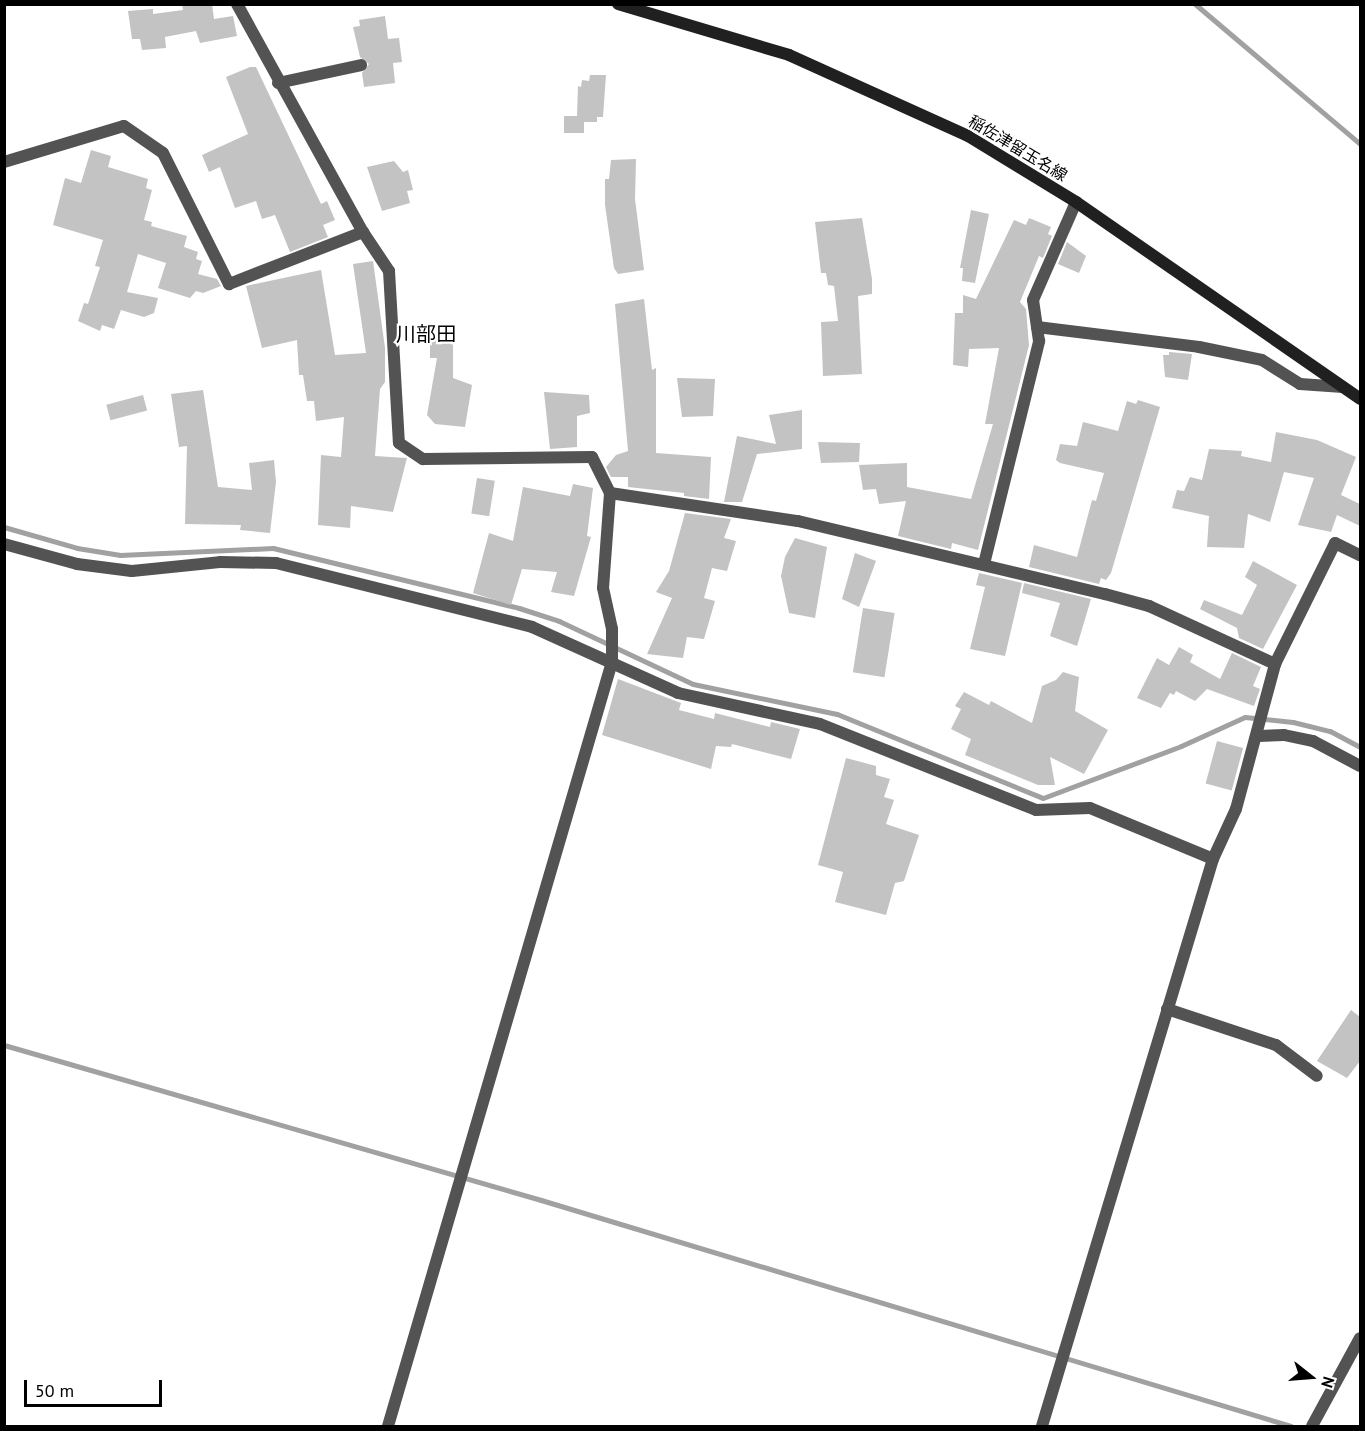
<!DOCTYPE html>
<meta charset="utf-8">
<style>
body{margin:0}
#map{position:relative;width:1365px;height:1431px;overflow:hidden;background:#fff;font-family:"PT Sans","Noto Sans JP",sans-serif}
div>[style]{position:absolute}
.stream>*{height:5px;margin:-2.5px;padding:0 2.5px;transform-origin:2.5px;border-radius:2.5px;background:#a1a1a1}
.building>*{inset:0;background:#c3c3c3;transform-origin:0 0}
.street>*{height:12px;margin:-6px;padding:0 6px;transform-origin:6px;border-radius:6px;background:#535353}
.secondary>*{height:12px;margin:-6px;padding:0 6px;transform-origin:6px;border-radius:6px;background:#202020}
span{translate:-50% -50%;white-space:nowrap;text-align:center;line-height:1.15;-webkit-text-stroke:4.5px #fff;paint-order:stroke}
.street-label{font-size:16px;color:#000}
.quarter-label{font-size:20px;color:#000}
.frame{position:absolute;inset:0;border:6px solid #000;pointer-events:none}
.north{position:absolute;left:1281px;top:1347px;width:60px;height:60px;-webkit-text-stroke:4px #fff;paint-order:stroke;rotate:107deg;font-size:16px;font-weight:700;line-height:24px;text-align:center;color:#000}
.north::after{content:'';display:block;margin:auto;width:21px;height:27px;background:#000;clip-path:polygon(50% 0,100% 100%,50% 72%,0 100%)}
.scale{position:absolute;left:24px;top:1380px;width:138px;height:27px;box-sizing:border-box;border:3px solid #000;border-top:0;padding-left:8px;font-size:18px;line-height:21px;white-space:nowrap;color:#000;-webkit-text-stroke:4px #fff;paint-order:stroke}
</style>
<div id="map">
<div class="stream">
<i style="left:1195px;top:4px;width:216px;rotate:40.3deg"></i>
<i style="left:4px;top:527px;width:76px;rotate:16deg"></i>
<i style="left:77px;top:548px;width:44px;rotate:9.2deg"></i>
<i style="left:120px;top:555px;width:153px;rotate:-2.6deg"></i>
<i style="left:273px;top:548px;width:253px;rotate:13.7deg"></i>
<i style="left:519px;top:608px;width:42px;rotate:18deg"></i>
<i style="left:559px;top:621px;width:148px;rotate:25.2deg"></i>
<i style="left:693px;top:684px;width:147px;rotate:11.8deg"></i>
<i style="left:837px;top:714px;width:222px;rotate:22.2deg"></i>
<i style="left:1043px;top:798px;width:147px;rotate:-20.6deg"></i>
<i style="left:1181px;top:746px;width:70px;rotate:-24.4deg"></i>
<i style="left:1245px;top:717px;width:48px;rotate:5.9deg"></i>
<i style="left:1293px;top:722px;width:38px;rotate:14deg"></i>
<i style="left:1330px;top:731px;width:34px;rotate:28deg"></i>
<i style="left:4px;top:1045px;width:559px;rotate:16.1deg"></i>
<i style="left:541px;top:1200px;width:783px;rotate:16.77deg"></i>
</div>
<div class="building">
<i style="clip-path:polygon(182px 4px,212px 4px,214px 19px,233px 16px,237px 36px,200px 43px,196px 31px,165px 37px,166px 48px,142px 50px,140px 39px,132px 39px,128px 11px,153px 9px,153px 14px,183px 10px)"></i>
<i style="clip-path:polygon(385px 16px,388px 39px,399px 38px,402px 62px,393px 63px,395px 83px,364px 87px,362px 73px,369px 64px,360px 57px,353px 27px,360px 26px,359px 20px)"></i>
<i style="clip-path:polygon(250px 67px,256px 67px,321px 204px,327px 201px,335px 220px,323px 225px,328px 237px,290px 252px,275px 215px,262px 219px,256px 201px,235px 208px,220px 167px,209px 172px,202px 155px,248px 134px,226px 77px)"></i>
<i style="clip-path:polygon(590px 75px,606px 75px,603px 117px,597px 117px,597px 122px,584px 122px,584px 133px,564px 133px,564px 116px,577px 116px,578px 86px,581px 87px,582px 80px,589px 81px)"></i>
<i style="clip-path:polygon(91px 150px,111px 156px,108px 167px,148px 179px,146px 188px,152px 190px,144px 220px,152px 222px,151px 226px,187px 236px,184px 247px,198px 252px,196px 259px,202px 261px,198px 274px,217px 279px,221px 286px,203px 293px,196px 291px,190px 298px,158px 288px,166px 263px,138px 254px,127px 292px,158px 298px,154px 313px,144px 317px,121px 310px,114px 329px,102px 325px,100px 331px,78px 321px,84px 303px,88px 304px,100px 267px,95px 266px,103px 240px,53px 225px,65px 178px,81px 183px)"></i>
<i style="clip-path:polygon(636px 159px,635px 199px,644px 270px,618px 274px,614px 268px,605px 205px,605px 179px,609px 179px,611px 160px)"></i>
<i style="clip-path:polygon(394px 161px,403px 172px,408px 170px,413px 190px,407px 191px,410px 203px,382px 211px,367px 167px)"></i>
<i style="clip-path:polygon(971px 210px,989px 214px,975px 283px,962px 281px,963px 268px,960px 268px)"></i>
<i style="clip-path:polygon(862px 218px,872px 279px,872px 294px,858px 296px,862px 374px,823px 376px,821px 322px,838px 321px,834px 286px,828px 285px,826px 273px,821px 273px,815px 222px)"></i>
<i style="clip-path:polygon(1029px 218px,1051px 227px,1048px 234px,1052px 236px,1043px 258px,1039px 256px,1020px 302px,1026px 309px,1029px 345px,978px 550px,952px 543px,951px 549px,898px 536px,906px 501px,879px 504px,876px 489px,863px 490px,859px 465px,907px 463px,907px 487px,971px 499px,993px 424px,985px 424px,999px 348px,969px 349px,968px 367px,953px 365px,955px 313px,963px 313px,963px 295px,976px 299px,1014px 220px,1026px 225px)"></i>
<i style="clip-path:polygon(1067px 242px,1086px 256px,1079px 273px,1058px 264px)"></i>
<i style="clip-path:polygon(373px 261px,385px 348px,385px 382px,380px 389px,375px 456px,407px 458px,393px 512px,351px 506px,350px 528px,318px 525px,321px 455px,341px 457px,344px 417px,316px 421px,314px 401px,307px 401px,303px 375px,299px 375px,297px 340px,262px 348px,246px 286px,321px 270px,335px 355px,366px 353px,353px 264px)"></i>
<i style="clip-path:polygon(644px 299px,652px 370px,656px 368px,656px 453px,711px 457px,709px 499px,684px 496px,684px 493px,628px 487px,628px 477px,611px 477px,606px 467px,616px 455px,628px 451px,615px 304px)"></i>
<i style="clip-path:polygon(430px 339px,453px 339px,453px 378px,472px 385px,465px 427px,435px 424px,427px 415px,437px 358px,430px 358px)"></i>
<i style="clip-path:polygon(1169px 352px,1192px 354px,1188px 380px,1165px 377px,1163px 355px,1169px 355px)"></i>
<i style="clip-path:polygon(677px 378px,715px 379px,713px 416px,682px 417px)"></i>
<i style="clip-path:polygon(203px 390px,218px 487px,252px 490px,249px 463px,274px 460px,276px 482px,270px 533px,240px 530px,241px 525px,185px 524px,187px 446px,179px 447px,171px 394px)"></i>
<i style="clip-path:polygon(544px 392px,589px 395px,590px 413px,577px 416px,577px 447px,550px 449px)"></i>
<i style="left:143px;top:395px;width:16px;height:38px;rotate:75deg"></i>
<i style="clip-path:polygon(1138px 400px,1160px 407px,1111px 573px,1106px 580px,1101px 578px,1099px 584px,1029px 567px,1034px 545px,1077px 557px,1092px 500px,1096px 501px,1104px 473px,1060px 463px,1056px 460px,1060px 444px,1077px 446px,1083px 422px,1118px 431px,1127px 401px,1136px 404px)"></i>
<i style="clip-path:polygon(802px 410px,802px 449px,757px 454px,742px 502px,724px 502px,737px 436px,776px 444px,769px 415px)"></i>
<i style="clip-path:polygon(1276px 432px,1317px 440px,1356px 457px,1341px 495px,1360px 504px,1360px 526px,1337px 515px,1331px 532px,1298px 525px,1314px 478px,1284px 472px,1270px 522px,1248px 514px,1244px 548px,1207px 547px,1209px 516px,1172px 508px,1177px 490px,1184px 491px,1190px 477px,1202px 480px,1209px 449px,1242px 451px,1241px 456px,1271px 462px)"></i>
<i style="clip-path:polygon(818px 442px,860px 443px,859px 462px,821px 463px)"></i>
<i style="left:477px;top:478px;width:18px;height:36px;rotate:9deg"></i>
<i style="clip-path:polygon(573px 484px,593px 488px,587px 536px,591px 537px,574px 596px,551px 592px,557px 572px,522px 569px,511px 605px,473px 593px,489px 533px,513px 541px,523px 487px,570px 496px)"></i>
<i style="clip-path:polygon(685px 513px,731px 519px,724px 538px,736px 541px,727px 571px,712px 568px,704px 598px,715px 601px,704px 639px,687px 637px,683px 658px,647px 654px,672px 598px,656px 592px,669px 571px)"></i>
<i style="clip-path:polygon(795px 538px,827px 547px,815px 618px,789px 613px,781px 576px,785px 557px)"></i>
<i style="clip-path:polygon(855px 553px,876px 561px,859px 607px,842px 599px)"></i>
<i style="clip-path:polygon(1253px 561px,1297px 585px,1263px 649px,1239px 638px,1237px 628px,1200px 609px,1204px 600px,1242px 615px,1257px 585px,1245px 577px)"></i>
<i style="clip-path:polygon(979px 573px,1022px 583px,1005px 656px,970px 649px,985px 587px,976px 585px)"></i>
<i style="clip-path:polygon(1024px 583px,1091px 599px,1077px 646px,1050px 636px,1060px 603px,1022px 593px)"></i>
<i style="left:863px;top:608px;width:32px;height:65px;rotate:9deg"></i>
<i style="clip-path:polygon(1179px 647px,1193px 655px,1190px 662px,1220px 679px,1232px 653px,1261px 667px,1253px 686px,1260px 689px,1254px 706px,1207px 689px,1195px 701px,1176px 691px,1174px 695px,1170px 693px,1161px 708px,1137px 698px,1157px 658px,1169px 665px)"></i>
<i style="clip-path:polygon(1063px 672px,1079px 677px,1075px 711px,1108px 730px,1084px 774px,1050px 757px,1055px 785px,1038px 785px,965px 755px,971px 739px,951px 729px,961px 709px,955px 706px,964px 692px,989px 705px,991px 701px,1032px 723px,1042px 686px,1056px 680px)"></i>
<i style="clip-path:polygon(618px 679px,681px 703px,679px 710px,714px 719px,715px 713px,770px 727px,771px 722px,800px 729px,791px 759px,732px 744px,731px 747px,716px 746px,711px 769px,602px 735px)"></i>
<i style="left:1217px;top:741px;width:27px;height:44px;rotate:15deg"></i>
<i style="clip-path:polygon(846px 758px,876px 766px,876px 775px,890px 779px,884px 797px,894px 800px,886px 824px,919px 835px,904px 881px,895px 883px,886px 915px,835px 902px,843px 872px,818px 865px)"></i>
<i style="clip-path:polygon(1351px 1010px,1360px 1017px,1360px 1061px,1347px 1078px,1317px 1061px)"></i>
</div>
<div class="street">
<i style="left:237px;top:4px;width:260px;rotate:61.1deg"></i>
<i style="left:363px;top:232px;width:47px;rotate:56.3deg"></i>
<i style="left:389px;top:271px;width:172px;rotate:86.7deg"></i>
<i style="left:399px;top:443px;width:29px;rotate:34deg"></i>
<i style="left:423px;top:459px;width:169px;rotate:-0.7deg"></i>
<i style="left:592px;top:457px;width:40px;rotate:63.4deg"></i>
<i style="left:610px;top:493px;width:95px;rotate:94.2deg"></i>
<i style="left:603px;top:588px;width:42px;rotate:77.6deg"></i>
<i style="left:612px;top:629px;width:33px;rotate:90deg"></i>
<i style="left:612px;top:662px;width:796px;rotate:106.34deg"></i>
<i style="left:278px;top:83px;width:85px;rotate:-12.2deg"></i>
<i style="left:4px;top:162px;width:125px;rotate:-16.7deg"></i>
<i style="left:124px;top:126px;width:47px;rotate:34.7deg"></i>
<i style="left:163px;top:153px;width:147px;rotate:63.3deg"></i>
<i style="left:229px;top:284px;width:144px;rotate:-21.2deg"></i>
<i style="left:1037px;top:327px;width:163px;rotate:7deg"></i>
<i style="left:1199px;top:347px;width:64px;rotate:11.7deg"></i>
<i style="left:1262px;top:360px;width:45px;rotate:32.3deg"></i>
<i style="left:1300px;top:384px;width:43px;rotate:4deg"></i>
<i style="left:610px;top:493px;width:190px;rotate:8.5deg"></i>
<i style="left:798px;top:521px;width:316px;rotate:13.4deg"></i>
<i style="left:1105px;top:594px;width:46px;rotate:15.3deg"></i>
<i style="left:1149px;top:606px;width:139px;rotate:24.7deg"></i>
<i style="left:4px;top:544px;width:76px;rotate:15.3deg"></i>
<i style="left:77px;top:564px;width:55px;rotate:7.3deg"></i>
<i style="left:132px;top:571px;width:88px;rotate:-5.8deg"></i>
<i style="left:220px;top:562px;width:56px;rotate:1deg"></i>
<i style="left:276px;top:563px;width:264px;rotate:14deg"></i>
<i style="left:532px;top:627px;width:160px;rotate:24.3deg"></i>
<i style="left:678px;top:693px;width:145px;rotate:12.3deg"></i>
<i style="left:820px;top:724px;width:232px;rotate:21.7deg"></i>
<i style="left:1036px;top:810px;width:54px;rotate:-2.1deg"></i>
<i style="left:1090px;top:808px;width:133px;rotate:22.5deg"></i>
<i style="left:984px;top:564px;width:230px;rotate:-76.1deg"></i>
<i style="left:1039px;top:341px;width:41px;rotate:-98.3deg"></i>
<i style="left:1033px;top:300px;width:107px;rotate:-66.3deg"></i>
<i style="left:1258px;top:736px;width:26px;rotate:-2deg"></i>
<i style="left:1284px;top:735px;width:30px;rotate:12deg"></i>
<i style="left:1313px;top:741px;width:53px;rotate:28deg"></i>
<i style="left:1167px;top:1009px;width:115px;rotate:18.3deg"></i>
<i style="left:1276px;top:1045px;width:51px;rotate:37.1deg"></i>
<i style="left:1042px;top:1426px;width:592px;rotate:-73.22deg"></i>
<i style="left:1213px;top:859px;width:55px;rotate:-65.3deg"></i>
<i style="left:1236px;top:809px;width:150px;rotate:-74.9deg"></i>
<i style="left:1275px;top:664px;width:135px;rotate:-63.6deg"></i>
<i style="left:1335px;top:543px;width:28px;rotate:26deg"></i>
<i style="left:1312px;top:1426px;width:100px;rotate:-61.4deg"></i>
</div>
<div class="secondary">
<i style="left:618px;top:4px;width:178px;rotate:16.6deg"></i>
<i style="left:789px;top:55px;width:196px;rotate:24.3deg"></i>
<i style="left:968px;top:136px;width:127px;rotate:31.4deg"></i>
<i style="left:1076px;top:202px;width:346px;rotate:34.7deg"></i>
</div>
<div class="street-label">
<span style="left:1018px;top:148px;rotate:31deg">稲佐津留玉名線</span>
</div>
<div class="quarter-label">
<span style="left:426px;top:334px">川部田</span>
</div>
<div class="frame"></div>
<div class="north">N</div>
<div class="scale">50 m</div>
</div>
